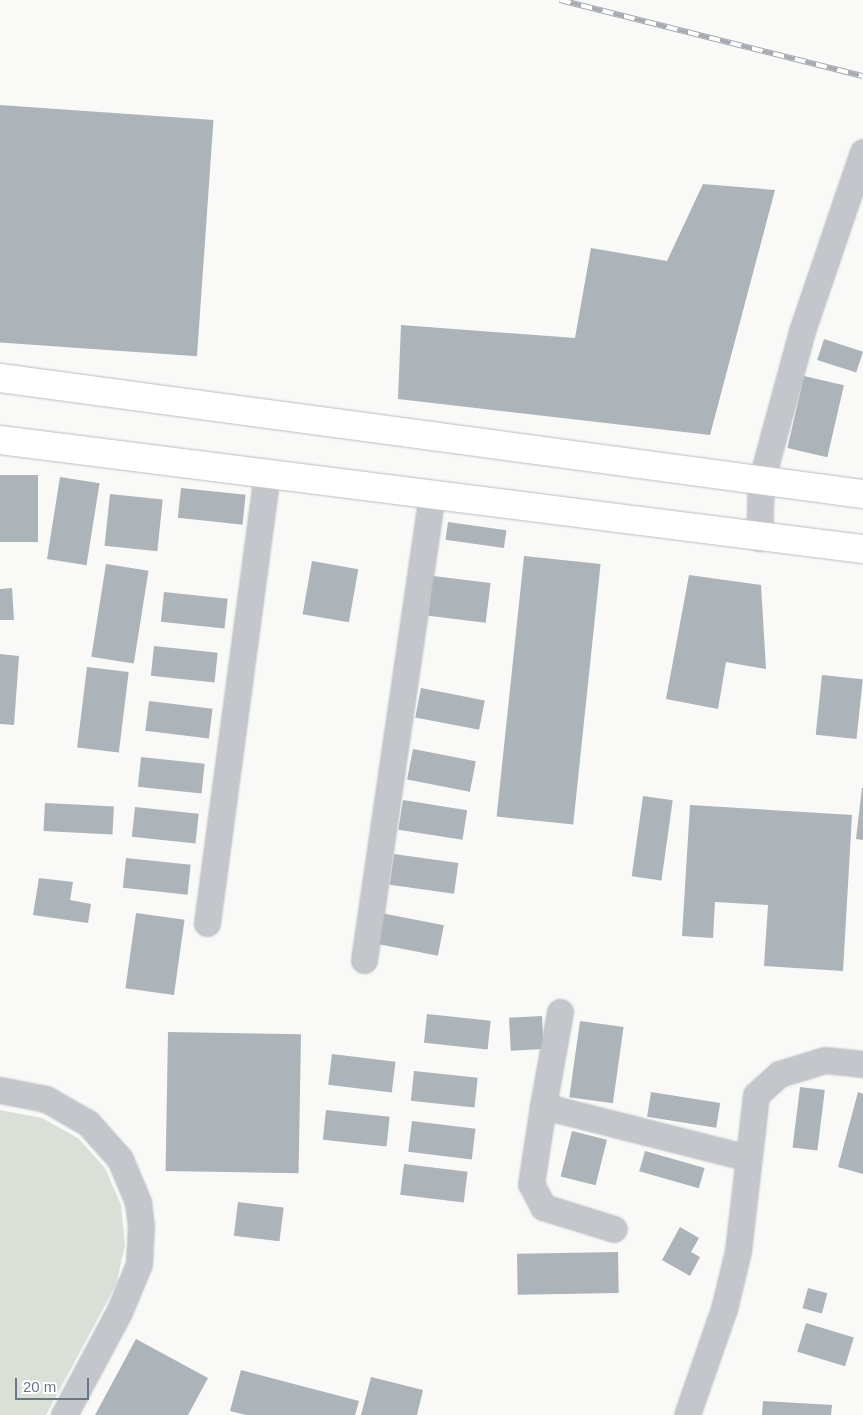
<!DOCTYPE html>
<style>
body{margin:0}
#map{position:relative;width:863px;height:1415px;overflow:hidden;background:#f9f9f7;font-family:Arial,sans-serif}
div>[style]{position:absolute}
.green>*{inset:0;background:#dae0d8}
.building>*{inset:0;background:#acb3b9;transform-origin:0 0}
.roads{filter:drop-shadow(0 0 1px #b8bcc0) drop-shadow(0 0 1px #b8bcc0)}
.minor>*{height:25px;margin:-12.5px;padding:0 12.5px;transform-origin:12.5px;border-radius:12.5px;background:#c3c6ca}
.major>*{height:28px;margin:-14px;padding:0 14px;transform-origin:14px;border-radius:14px;background:#fff}
.rail>*{height:5.5px;margin-top:-2.75px;transform-origin:0;background:repeating-linear-gradient(90deg,#fff 0 11px,#a6abb1 0 22px);box-sizing:border-box;border-block:1px solid #a6abb1}
span{translate:-50% -50%;white-space:nowrap;text-align:center;line-height:1.15;-webkit-text-stroke:5px #fff;paint-order:stroke}
.scale{position:absolute;left:15px;top:1378px;width:74px;height:22px;box-sizing:border-box;border:2px solid #697887;border-top:0;padding-left:6px;font-size:15px;line-height:18px;white-space:nowrap;color:#697887;-webkit-text-stroke:4px #fff;paint-order:stroke}
</style>
<div id="map">
<div class="green">
<i style="clip-path:polygon(0 1110px,42px 1118px,78px 1138px,105px 1168px,121px 1205px,125px 1245px,116px 1285px,46px 1415px,0 1415px)"></i>
</div>
<div class="building">
<i style="left:0;top:105px;width:214px;height:237px;rotate:4deg"></i>
<i style="clip-path:polygon(703px 184px,775px 190px,710px 435px,398px 399px,401px 325px,575px 338px,591px 248px,667px 261px)"></i>
<i style="left:824px;top:339px;width:41px;height:22px;rotate:18deg"></i>
<i style="left:804px;top:376px;width:41px;height:74px;rotate:13deg"></i>
<i style="left:0;top:475px;width:38px;height:67px"></i>
<i style="left:60px;top:477px;width:40px;height:83px;rotate:9deg"></i>
<i style="left:181px;top:488px;width:65px;height:30px;rotate:6deg"></i>
<i style="left:110px;top:494px;width:53px;height:52px;rotate:6deg"></i>
<i style="left:448px;top:522px;width:59px;height:18px;rotate:8deg"></i>
<i style="left:524px;top:556px;width:77px;height:262px;rotate:6deg"></i>
<i style="left:312px;top:561px;width:47px;height:54px;rotate:10deg"></i>
<i style="left:106px;top:564px;width:43px;height:94px;rotate:9deg"></i>
<i style="clip-path:polygon(689px 575px,761px 585px,766px 669px,726px 662px,718px 709px,666px 699px)"></i>
<i style="left:433px;top:576px;width:58px;height:40px;rotate:7deg"></i>
<i style="clip-path:polygon(12px 588px,14px 620px,0 620px,0 589px)"></i>
<i style="left:164px;top:592px;width:64px;height:30px;rotate:6deg"></i>
<i style="left:154px;top:646px;width:64px;height:30px;rotate:6deg"></i>
<i style="clip-path:polygon(0 654px,19px 656px,14px 725px,0 724px)"></i>
<i style="left:87px;top:667px;width:42px;height:81px;rotate:7deg"></i>
<i style="left:822px;top:675px;width:41px;height:60px;rotate:6deg"></i>
<i style="left:421px;top:688px;width:65px;height:30px;rotate:11deg"></i>
<i style="left:149px;top:701px;width:64px;height:30px;rotate:7deg"></i>
<i style="left:413px;top:749px;width:64px;height:31px;rotate:11deg"></i>
<i style="left:141px;top:757px;width:64px;height:30px;rotate:6deg"></i>
<i style="clip-path:polygon(862px 788px,863px 788px,863px 840px,856px 839px)"></i>
<i style="left:643px;top:796px;width:30px;height:81px;rotate:8deg"></i>
<i style="left:403px;top:800px;width:65px;height:30px;rotate:9deg"></i>
<i style="left:45px;top:803px;width:69px;height:28px;rotate:3deg"></i>
<i style="clip-path:polygon(690px 805px,852px 815px,843px 971px,764px 966px,768px 905px,715px 902px,713px 938px,682px 936px)"></i>
<i style="left:135px;top:807px;width:64px;height:30px;rotate:6deg"></i>
<i style="left:394px;top:854px;width:65px;height:31px;rotate:8deg"></i>
<i style="left:126px;top:858px;width:65px;height:30px;rotate:6deg"></i>
<i style="clip-path:polygon(39px 878px,73px 882px,70px 900px,91px 904px,88px 923px,33px 915px)"></i>
<i style="left:136px;top:913px;width:49px;height:76px;rotate:8deg"></i>
<i style="left:381px;top:913px;width:64px;height:31px;rotate:11deg"></i>
<i style="left:427px;top:1014px;width:64px;height:29px;rotate:6deg"></i>
<i style="left:542px;top:1016px;width:33px;height:33px;rotate:87deg"></i>
<i style="left:580px;top:1021px;width:44px;height:77px;rotate:8deg"></i>
<i style="left:168px;top:1032px;width:133px;height:139px;rotate:1deg"></i>
<i style="left:332px;top:1054px;width:64px;height:31px;rotate:7deg"></i>
<i style="left:414px;top:1071px;width:64px;height:30px;rotate:6deg"></i>
<i style="left:800px;top:1087px;width:25px;height:61px;rotate:7deg"></i>
<i style="left:651px;top:1092px;width:70px;height:25px;rotate:9deg"></i>
<i style="clip-path:polygon(858px 1092px,863px 1094px,863px 1174px,838px 1167px)"></i>
<i style="left:326px;top:1110px;width:64px;height:30px;rotate:6deg"></i>
<i style="left:412px;top:1121px;width:64px;height:31px;rotate:7deg"></i>
<i style="left:572px;top:1131px;width:36px;height:47px;rotate:14deg"></i>
<i style="left:645px;top:1151px;width:62px;height:21px;rotate:16deg"></i>
<i style="left:404px;top:1164px;width:64px;height:31px;rotate:7deg"></i>
<i style="left:238px;top:1202px;width:46px;height:34px;rotate:7deg"></i>
<i style="clip-path:polygon(680px 1227px,699px 1238px,691px 1252px,700px 1257px,690px 1276px,662px 1260px)"></i>
<i style="left:618px;top:1252px;width:41px;height:101px;rotate:89deg"></i>
<i style="left:808px;top:1288px;width:20px;height:21px;rotate:15deg"></i>
<i style="left:806px;top:1323px;width:50px;height:30px;rotate:17deg"></i>
<i style="clip-path:polygon(136px 1339px,208px 1378px,188px 1415px,95px 1415px)"></i>
<i style="clip-path:polygon(241px 1370px,359px 1401px,355px 1415px,246px 1415px,230px 1411px)"></i>
<i style="clip-path:polygon(371px 1377px,423px 1390px,417px 1415px,361px 1415px)"></i>
<i style="clip-path:polygon(763px 1401px,832px 1405px,831px 1415px,762px 1415px)"></i>
</div>
<div class="roads">
<div class="minor">
<i style="left:759px;top:538px;width:56px;rotate:-88deg"></i>
<i style="left:761px;top:482px;width:156px;rotate:-74.8deg"></i>
<i style="left:802px;top:331px;width:189px;rotate:-71.2deg"></i>
<i style="left:207px;top:923px;width:455px;rotate:-82.4deg"></i>
<i style="left:364px;top:960px;width:472px;rotate:-81.7deg"></i>
<i style="left:560px;top:1012px;width:96px;rotate:100.3deg"></i>
<i style="left:543px;top:1106px;width:212px;rotate:14.2deg"></i>
<i style="left:0;top:1090px;width:47px;rotate:11.1deg"></i>
<i style="left:46px;top:1099px;width:48px;rotate:29.7deg"></i>
<i style="left:88px;top:1123px;width:48px;rotate:48.4deg"></i>
<i style="left:120px;top:1159px;width:47px;rotate:67.3deg"></i>
<i style="left:138px;top:1202px;width:24px;rotate:83deg"></i>
<i style="left:141px;top:1226px;width:38px;rotate:93deg"></i>
<i style="left:139px;top:1264px;width:52px;rotate:112.6deg"></i>
<i style="left:119px;top:1312px;width:117px;rotate:118.1deg"></i>
<i style="left:543px;top:1106px;width:79px;rotate:98.7deg"></i>
<i style="left:531px;top:1184px;width:26px;rotate:62deg"></i>
<i style="left:543px;top:1207px;width:74px;rotate:17.2deg"></i>
<i style="left:687px;top:1415px;width:112px;rotate:-70.8deg"></i>
<i style="left:724px;top:1309px;width:60px;rotate:-76.4deg"></i>
<i style="left:738px;top:1251px;width:157px;rotate:-83.4deg"></i>
<i style="left:756px;top:1095px;width:31px;rotate:-42deg"></i>
<i style="left:779px;top:1074px;width:48px;rotate:-16.9deg"></i>
<i style="left:825px;top:1060px;width:38px;rotate:6deg"></i>
</div>
<div class="major">
<i style="left:0;top:378px;width:871px;rotate:7.66deg"></i>
<i style="left:0;top:440px;width:870px;rotate:7.2deg"></i>
</div>
</div>
<div class="rail">
<i style="left:560px;top:0;width:312px;rotate:14.1deg"></i>
</div>
<div class="scale">20 m</div>
</div>
